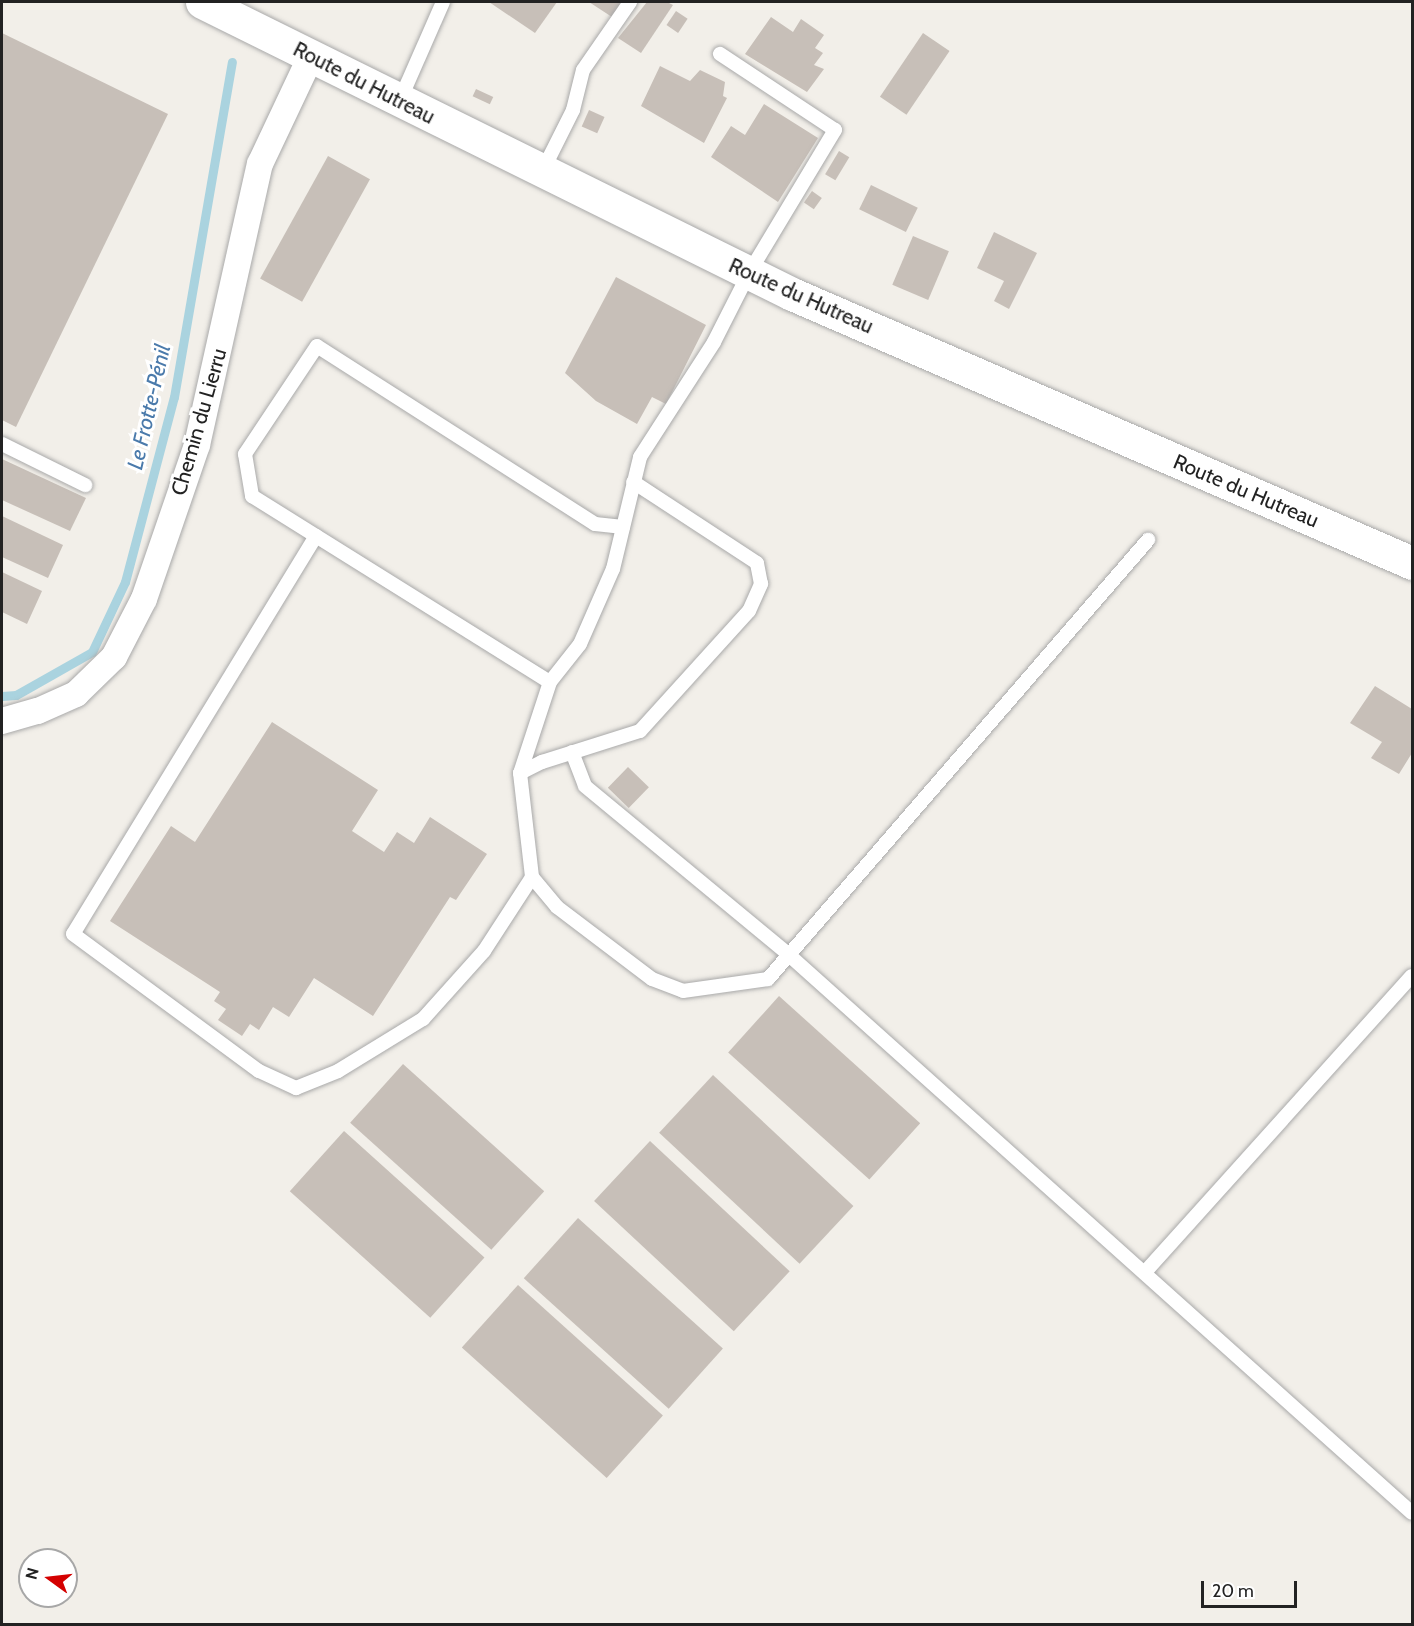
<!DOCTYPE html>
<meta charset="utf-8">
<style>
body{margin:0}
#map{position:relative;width:1414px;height:1626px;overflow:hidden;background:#f2efe9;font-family:Cabin,sans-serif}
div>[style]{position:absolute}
.stream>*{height:9px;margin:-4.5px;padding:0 4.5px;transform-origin:4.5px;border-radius:4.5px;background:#aad3df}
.building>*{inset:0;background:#c7bfb8;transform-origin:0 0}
.roads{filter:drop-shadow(0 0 2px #a9a9a9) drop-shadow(0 0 2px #a9a9a9)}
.service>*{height:14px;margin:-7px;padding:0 7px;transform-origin:7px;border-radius:7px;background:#fff}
.minor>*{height:26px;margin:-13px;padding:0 13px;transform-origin:13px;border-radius:13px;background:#fff}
.tertiary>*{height:33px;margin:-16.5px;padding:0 16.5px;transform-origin:16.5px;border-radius:16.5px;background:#fff}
span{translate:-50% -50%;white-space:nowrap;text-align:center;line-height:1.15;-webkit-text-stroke:6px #fff;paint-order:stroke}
.street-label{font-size:21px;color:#222}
.water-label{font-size:22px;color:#4a7aab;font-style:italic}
.frame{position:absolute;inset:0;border:3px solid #222;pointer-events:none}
.north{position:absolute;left:18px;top:1548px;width:60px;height:60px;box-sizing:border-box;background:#fff;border:2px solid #a7a7a7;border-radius:50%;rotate:285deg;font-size:16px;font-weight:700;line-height:24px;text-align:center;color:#222}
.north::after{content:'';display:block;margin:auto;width:21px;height:27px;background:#d40000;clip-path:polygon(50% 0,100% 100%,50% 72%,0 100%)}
.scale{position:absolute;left:1201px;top:1581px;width:96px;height:27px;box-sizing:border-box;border:3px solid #222;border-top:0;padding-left:8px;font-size:18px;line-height:21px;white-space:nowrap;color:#222;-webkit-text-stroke:4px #fff;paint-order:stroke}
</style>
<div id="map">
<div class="stream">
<i style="left:2px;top:696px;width:14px;rotate:-4deg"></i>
<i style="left:16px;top:695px;width:87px;rotate:-29.5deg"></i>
<i style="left:92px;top:652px;width:77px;rotate:-64.8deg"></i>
<i style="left:125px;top:582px;width:191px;rotate:-75.2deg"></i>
<i style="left:174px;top:397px;width:340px;rotate:-80.2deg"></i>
</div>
<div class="building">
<i style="clip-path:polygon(489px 2px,557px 2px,535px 33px)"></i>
<i style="clip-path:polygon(589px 2px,623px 2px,612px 17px)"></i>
<i style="clip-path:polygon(647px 2px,667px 2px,673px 5px,641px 53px,618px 38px)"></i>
<i style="left:676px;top:11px;width:14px;height:17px;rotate:34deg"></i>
<i style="clip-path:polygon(771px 17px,793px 32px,801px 19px,824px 35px,815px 48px,823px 53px,814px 65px,824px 69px,807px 92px,745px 54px)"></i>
<i style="clip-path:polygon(2px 33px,168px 114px,16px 427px,2px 420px)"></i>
<i style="left:923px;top:33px;width:32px;height:77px;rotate:34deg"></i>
<i style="clip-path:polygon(660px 66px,690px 81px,700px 70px,725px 82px,723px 96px,727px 98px,704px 143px,641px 106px)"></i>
<i style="left:476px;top:89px;width:19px;height:8px;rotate:25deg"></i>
<i style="clip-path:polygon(764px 104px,818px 138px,778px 202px,711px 157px,731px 126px,745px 135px)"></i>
<i style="left:589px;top:110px;width:17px;height:18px;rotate:24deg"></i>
<i style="left:839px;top:151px;width:12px;height:27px;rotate:31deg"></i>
<i style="left:328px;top:156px;width:48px;height:140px;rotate:29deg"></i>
<i style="left:871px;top:185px;width:52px;height:27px;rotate:26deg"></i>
<i style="left:812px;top:191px;width:12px;height:14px;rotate:35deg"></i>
<i style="clip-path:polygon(994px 232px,1037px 253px,1009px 309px,994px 301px,1004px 281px,977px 268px)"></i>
<i style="left:913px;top:236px;width:39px;height:53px;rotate:23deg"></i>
<i style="clip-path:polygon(616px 277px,706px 325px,666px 404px,652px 397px,637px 424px,596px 401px,565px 373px)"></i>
<i style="clip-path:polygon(2px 459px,86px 498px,70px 531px,2px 500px)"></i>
<i style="clip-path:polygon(2px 516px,63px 545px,48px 578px,2px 557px)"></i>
<i style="clip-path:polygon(2px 572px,42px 591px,27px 624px,2px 612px)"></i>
<i style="clip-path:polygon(1375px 686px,1412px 709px,1412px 753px,1399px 774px,1371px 758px,1382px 742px,1350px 723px)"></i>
<i style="clip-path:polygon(272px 722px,378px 790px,352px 831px,384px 852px,397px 832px,414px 843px,430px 817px,487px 854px,456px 900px,450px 897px,373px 1016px,314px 978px,289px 1017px,273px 1007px,259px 1030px,250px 1024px,242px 1036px,218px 1020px,226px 1009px,214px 1001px,220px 992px,110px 921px,171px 826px,195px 842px)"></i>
<i style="left:628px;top:767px;width:29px;height:29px;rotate:44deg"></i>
<i style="left:779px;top:996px;width:190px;height:76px;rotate:42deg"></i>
<i style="left:403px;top:1064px;width:190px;height:79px;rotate:42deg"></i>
<i style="left:713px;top:1075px;width:192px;height:79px;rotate:43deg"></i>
<i style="left:344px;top:1131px;width:189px;height:81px;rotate:42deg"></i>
<i style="left:650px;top:1141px;width:191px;height:82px;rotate:43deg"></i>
<i style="left:578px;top:1218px;width:195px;height:81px;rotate:42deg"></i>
<i style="left:518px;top:1285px;width:195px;height:84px;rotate:42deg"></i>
</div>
<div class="roads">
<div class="service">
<i style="left:400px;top:100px;width:107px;rotate:-66.3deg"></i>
<i style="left:543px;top:170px;width:67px;rotate:-63.4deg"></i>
<i style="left:573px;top:110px;width:41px;rotate:-76deg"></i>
<i style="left:583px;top:70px;width:83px;rotate:-55.3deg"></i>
<i style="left:2px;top:444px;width:93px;rotate:26.3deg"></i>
<i style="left:623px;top:527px;width:28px;rotate:-174deg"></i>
<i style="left:595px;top:524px;width:330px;rotate:-147.4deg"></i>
<i style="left:317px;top:346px;width:130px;rotate:123.7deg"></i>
<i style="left:245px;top:454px;width:43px;rotate:80.5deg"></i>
<i style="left:252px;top:496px;width:351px;rotate:32deg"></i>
<i style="left:550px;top:682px;width:48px;rotate:-51.7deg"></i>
<i style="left:580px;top:644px;width:82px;rotate:-66.3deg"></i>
<i style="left:613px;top:569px;width:115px;rotate:-76.4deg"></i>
<i style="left:640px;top:457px;width:137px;rotate:-57.2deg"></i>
<i style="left:714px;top:342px;width:77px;rotate:-63.1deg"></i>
<i style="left:749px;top:273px;width:167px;rotate:-59deg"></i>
<i style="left:835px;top:130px;width:138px;rotate:-146.5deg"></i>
<i style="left:316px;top:536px;width:466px;rotate:121.4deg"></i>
<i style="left:73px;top:934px;width:231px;rotate:36.4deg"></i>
<i style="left:259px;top:1071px;width:41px;rotate:24.7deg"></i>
<i style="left:296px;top:1088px;width:45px;rotate:-22deg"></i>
<i style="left:338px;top:1071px;width:100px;rotate:-31.5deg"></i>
<i style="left:423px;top:1019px;width:91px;rotate:-48.1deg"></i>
<i style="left:484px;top:951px;width:88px;rotate:-57deg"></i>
<i style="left:550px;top:682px;width:96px;rotate:108.2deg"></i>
<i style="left:520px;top:773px;width:105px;rotate:83.4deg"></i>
<i style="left:532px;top:877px;width:39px;rotate:50deg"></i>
<i style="left:557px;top:907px;width:119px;rotate:37.2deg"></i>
<i style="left:652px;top:979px;width:33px;rotate:21deg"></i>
<i style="left:683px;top:991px;width:86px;rotate:-8deg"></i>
<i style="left:768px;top:979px;width:581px;rotate:-49.12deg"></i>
<i style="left:572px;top:752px;width:36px;rotate:69deg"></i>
<i style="left:585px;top:786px;width:265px;rotate:39.6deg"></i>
<i style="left:789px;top:955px;width:836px;rotate:41.85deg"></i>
<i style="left:520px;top:773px;width:25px;rotate:-27deg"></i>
<i style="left:542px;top:762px;width:103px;rotate:-17.6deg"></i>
<i style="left:640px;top:731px;width:162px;rotate:-47.8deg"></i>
<i style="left:749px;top:611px;width:30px;rotate:-66deg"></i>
<i style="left:761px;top:584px;width:21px;rotate:-101deg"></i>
<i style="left:757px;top:563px;width:148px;rotate:-146.8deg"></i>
<i style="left:1146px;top:1271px;width:397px;rotate:-48deg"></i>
</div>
<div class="minor">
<i style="left:2px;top:721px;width:37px;rotate:-16deg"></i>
<i style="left:38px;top:711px;width:42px;rotate:-24.1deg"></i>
<i style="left:76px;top:694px;width:53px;rotate:-44.2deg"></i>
<i style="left:114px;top:657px;width:65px;rotate:-62.7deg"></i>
<i style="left:144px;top:599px;width:163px;rotate:-71deg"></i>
<i style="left:197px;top:445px;width:288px;rotate:-77.4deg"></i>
<i style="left:260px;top:164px;width:119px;rotate:-64.7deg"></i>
</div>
<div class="tertiary">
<i style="left:202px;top:2px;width:658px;rotate:26.33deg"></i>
<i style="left:792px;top:294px;width:676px;rotate:23.45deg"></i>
</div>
</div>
<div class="street-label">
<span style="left:364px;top:83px;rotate:27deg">Route du Hutreau</span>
<span style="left:801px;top:296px;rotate:24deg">Route du Hutreau</span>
<span style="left:199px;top:422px;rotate:-74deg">Chemin du Lierru</span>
<span style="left:1246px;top:491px;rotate:23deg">Route du Hutreau</span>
</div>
<div class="water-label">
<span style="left:149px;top:407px;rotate:-77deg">Le Frotte-Pénil</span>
</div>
<div class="frame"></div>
<div class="north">N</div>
<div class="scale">20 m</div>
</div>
